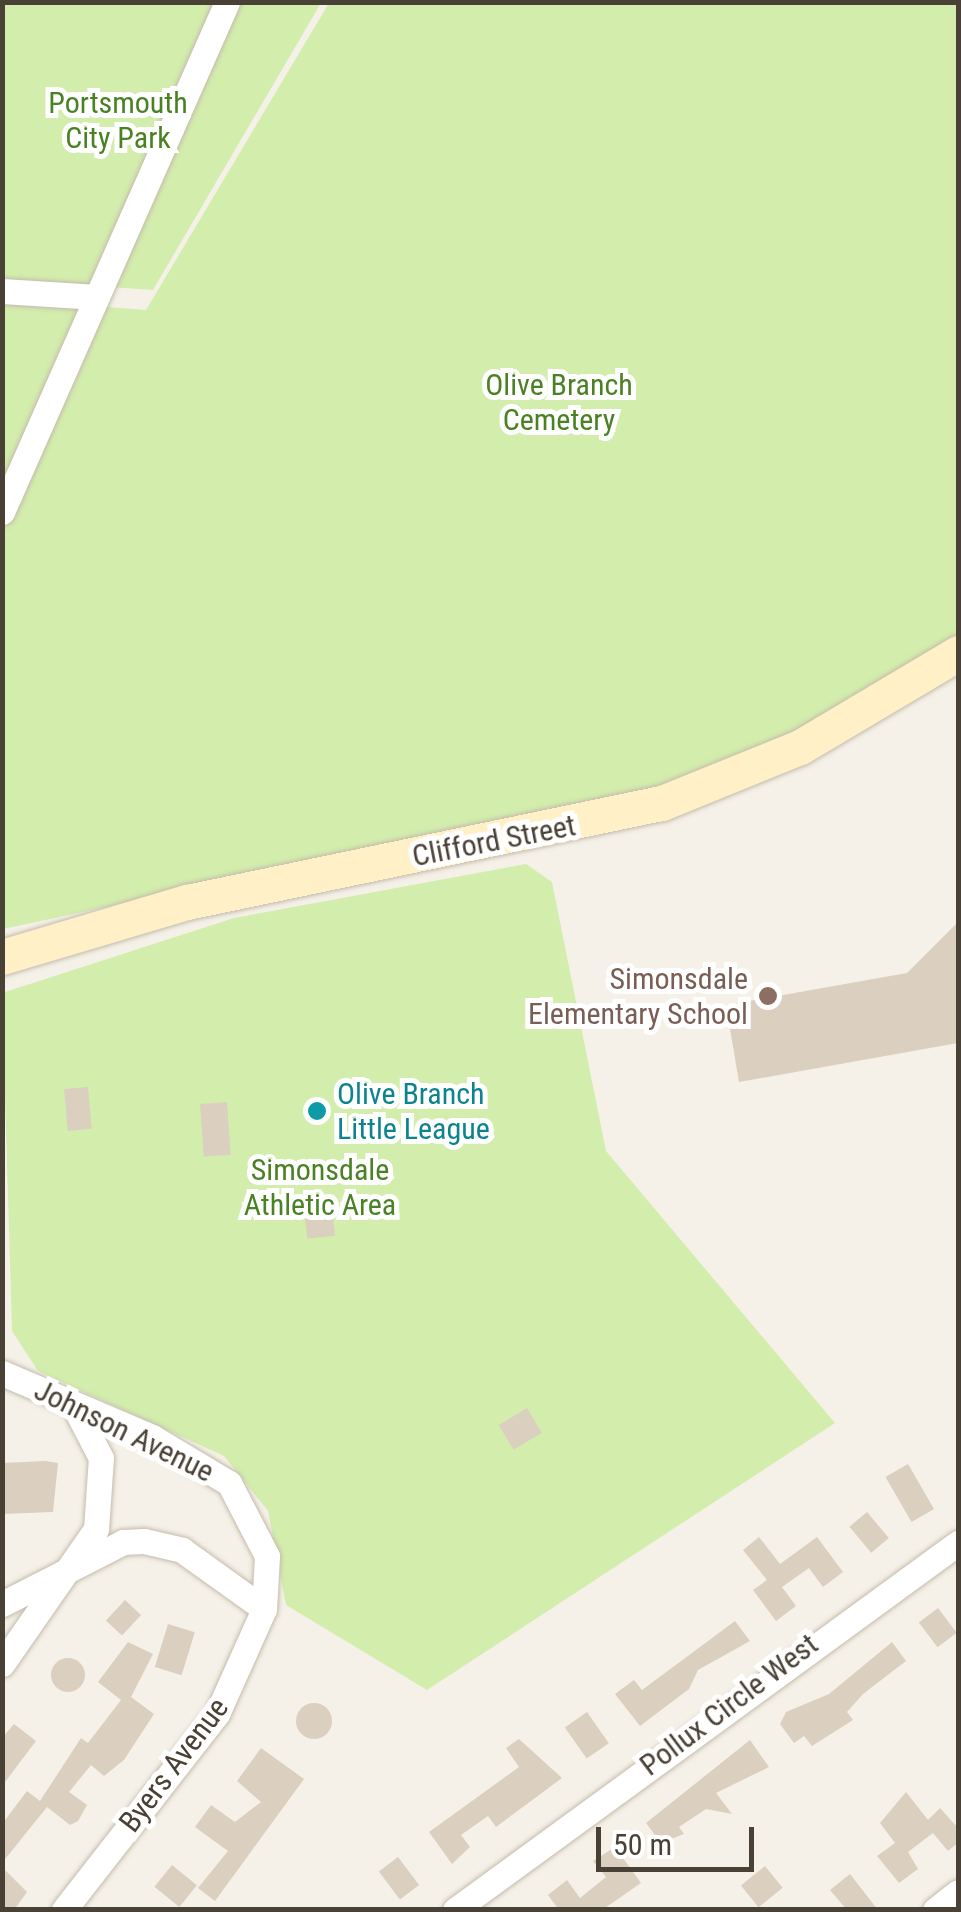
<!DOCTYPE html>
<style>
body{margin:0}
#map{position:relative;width:961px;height:1912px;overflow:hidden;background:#f5f1e8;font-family:"Roboto Condensed",sans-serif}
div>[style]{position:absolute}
.green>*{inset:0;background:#d3edad}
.building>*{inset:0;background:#dbcfbf;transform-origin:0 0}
.round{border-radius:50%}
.roads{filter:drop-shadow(0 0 2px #c5bbac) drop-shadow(0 0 2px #c5bbac)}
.street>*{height:25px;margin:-12.5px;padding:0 12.5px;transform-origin:12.5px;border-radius:12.5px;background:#fff}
.secondary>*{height:35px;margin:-17.5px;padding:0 17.5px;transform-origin:17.5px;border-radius:17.5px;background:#fff0c8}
.dots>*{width:28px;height:28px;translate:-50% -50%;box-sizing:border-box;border:5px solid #fff;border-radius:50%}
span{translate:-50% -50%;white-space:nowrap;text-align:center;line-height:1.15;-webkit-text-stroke:10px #fff;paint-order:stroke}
.park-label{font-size:30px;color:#4a8123}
.street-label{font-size:30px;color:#494136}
.education-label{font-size:30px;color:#785e54}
.right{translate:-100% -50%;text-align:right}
.culture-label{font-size:30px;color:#0d838f}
.left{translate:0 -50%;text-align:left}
.frame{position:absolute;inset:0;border:5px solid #494136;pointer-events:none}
.scale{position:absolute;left:596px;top:1827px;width:158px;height:45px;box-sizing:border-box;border:5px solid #494136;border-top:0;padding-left:12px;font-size:30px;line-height:35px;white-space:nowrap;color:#494136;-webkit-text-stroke:8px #fff;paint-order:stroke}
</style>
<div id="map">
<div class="green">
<i style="clip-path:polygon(2px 3px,321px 3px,153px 290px,3px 280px)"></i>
<i style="clip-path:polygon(329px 3px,958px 3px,958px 640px,862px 704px,692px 782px,3px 929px,2px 299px,146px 310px)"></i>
<i style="clip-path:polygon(526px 864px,552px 882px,606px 1151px,835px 1423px,427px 1690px,286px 1605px,268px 1511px,224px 1456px,38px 1371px,12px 1331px,2px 993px,234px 918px)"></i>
</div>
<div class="building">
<i style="clip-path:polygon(958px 922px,958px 1043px,739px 1082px,726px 1005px,907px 973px)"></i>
<i style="left:88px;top:1087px;width:42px;height:24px;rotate:85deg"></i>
<i style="left:227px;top:1102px;width:53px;height:27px;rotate:86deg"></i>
<i style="left:332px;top:1207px;width:29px;height:28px;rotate:84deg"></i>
<i style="left:527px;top:1408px;width:29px;height:33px;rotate:59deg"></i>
<i style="clip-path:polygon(45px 1461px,58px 1463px,53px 1512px,2px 1514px,2px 1463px)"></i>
<i style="left:908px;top:1464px;width:52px;height:26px;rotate:60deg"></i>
<i style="left:867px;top:1512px;width:34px;height:23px;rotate:50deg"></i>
<i style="clip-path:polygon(759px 1537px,780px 1564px,817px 1537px,843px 1572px,823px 1587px,809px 1568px,782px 1587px,796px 1606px,776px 1621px,753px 1590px,767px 1580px,743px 1550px)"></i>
<i style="left:125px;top:1600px;width:22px;height:28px;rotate:43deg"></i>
<i style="left:938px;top:1608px;width:31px;height:24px;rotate:53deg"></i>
<i style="clip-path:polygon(735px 1621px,750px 1641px,698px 1670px,689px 1689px,640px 1726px,615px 1694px,634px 1680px,642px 1690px)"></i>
<i style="left:168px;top:1624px;width:28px;height:45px;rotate:17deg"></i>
<i style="clip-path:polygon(128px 1642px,153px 1654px,131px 1697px,154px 1714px,124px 1760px,104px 1776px,91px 1765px,69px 1792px,87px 1805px,78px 1821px,70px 1825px,47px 1807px,2px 1863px,2px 1824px,27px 1791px,40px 1801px,81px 1738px,88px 1743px,121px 1700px,98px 1682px)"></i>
<i style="clip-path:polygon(892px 1642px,906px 1661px,863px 1694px,847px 1712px,853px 1720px,812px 1746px,804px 1736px,794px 1743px,780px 1724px,786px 1712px,829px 1694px)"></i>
<i class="round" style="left:51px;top:1658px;width:34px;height:34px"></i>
<i class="round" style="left:296px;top:1703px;width:36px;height:36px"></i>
<i style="left:587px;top:1712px;width:38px;height:27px;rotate:55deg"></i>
<i style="clip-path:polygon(14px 1724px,36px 1741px,2px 1786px,2px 1738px)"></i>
<i style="clip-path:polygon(519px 1739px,562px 1778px,496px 1827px,488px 1816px,461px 1835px,470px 1847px,452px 1864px,429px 1832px,519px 1767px,506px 1748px)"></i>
<i style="clip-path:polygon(750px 1740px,769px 1767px,716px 1793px,732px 1814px,706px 1809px,679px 1827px,684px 1834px,661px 1843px,646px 1823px)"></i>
<i style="clip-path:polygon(261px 1748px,304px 1779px,215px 1901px,198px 1888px,228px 1851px,195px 1827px,211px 1805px,235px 1822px,261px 1802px,237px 1781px)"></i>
<i style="clip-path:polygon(906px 1792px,928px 1820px,940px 1808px,958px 1828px,958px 1843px,948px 1851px,933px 1833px,908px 1852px,918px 1869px,899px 1883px,877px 1856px,895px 1843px,880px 1823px)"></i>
<i style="clip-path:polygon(615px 1847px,641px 1883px,602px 1910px,559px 1910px,548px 1895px,567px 1880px,580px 1898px,606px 1877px,593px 1861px)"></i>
<i style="left:398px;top:1857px;width:35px;height:24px;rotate:53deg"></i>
<i style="left:172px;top:1865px;width:32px;height:28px;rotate:39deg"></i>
<i style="left:765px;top:1866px;width:28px;height:31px;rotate:51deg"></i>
<i style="clip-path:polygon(2px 1867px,27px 1892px,14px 1910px,2px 1910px)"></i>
<i style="clip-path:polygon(850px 1874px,878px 1910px,847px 1910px,830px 1890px)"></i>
</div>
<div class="roads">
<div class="street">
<i style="left:2px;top:291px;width:95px;rotate:3.6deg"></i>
<i style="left:2px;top:512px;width:557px;rotate:-66.19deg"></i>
<i style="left:2px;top:1373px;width:163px;rotate:23.1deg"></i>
<i style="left:152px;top:1437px;width:90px;rotate:30.9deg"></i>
<i style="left:229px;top:1483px;width:82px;rotate:62.5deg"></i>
<i style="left:267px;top:1556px;width:53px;rotate:93.2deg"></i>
<i style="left:264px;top:1609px;width:115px;rotate:114.1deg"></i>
<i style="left:217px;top:1714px;width:249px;rotate:128deg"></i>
<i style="left:2px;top:1604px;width:136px;rotate:-27.1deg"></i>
<i style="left:123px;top:1542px;width:21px;rotate:-3deg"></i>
<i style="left:144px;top:1541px;width:39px;rotate:13deg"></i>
<i style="left:182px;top:1550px;width:101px;rotate:35.7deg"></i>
<i style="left:2px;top:1664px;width:165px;rotate:-55.2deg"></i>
<i style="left:96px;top:1529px;width:71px;rotate:-86deg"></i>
<i style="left:101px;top:1458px;width:61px;rotate:-117.4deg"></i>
<i style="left:455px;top:1910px;width:623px;rotate:-36.12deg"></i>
<i style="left:935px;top:1910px;width:29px;rotate:-38deg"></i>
</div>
<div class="secondary">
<i style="left:2px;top:957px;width:193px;rotate:-16.6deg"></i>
<i style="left:187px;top:902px;width:485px;rotate:-11.8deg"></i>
<i style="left:662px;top:803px;width:149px;rotate:-22.1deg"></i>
<i style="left:800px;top:747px;width:184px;rotate:-30.7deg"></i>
</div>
</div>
<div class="dots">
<i style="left:768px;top:996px;background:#8d6e63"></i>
<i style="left:317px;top:1111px;background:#0f9aa8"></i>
</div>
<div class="park-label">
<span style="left:118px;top:120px">Portsmouth<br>City Park</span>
<span style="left:559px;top:402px">Olive Branch<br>Cemetery</span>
<span style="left:320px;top:1187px">Simonsdale<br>Athletic Area</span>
</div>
<div class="street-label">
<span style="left:494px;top:841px;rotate:-11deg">Clifford Street</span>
<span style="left:124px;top:1431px;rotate:26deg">Johnson Avenue</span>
<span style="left:729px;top:1705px;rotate:-37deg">Pollux Circle West</span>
<span style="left:174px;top:1765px;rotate:-53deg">Byers Avenue</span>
</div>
<div class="education-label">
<span class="right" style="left:748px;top:996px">Simonsdale<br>Elementary School</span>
</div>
<div class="culture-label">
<span class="left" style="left:337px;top:1111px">Olive Branch<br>Little League</span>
</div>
<div class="frame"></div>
<div class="scale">50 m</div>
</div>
